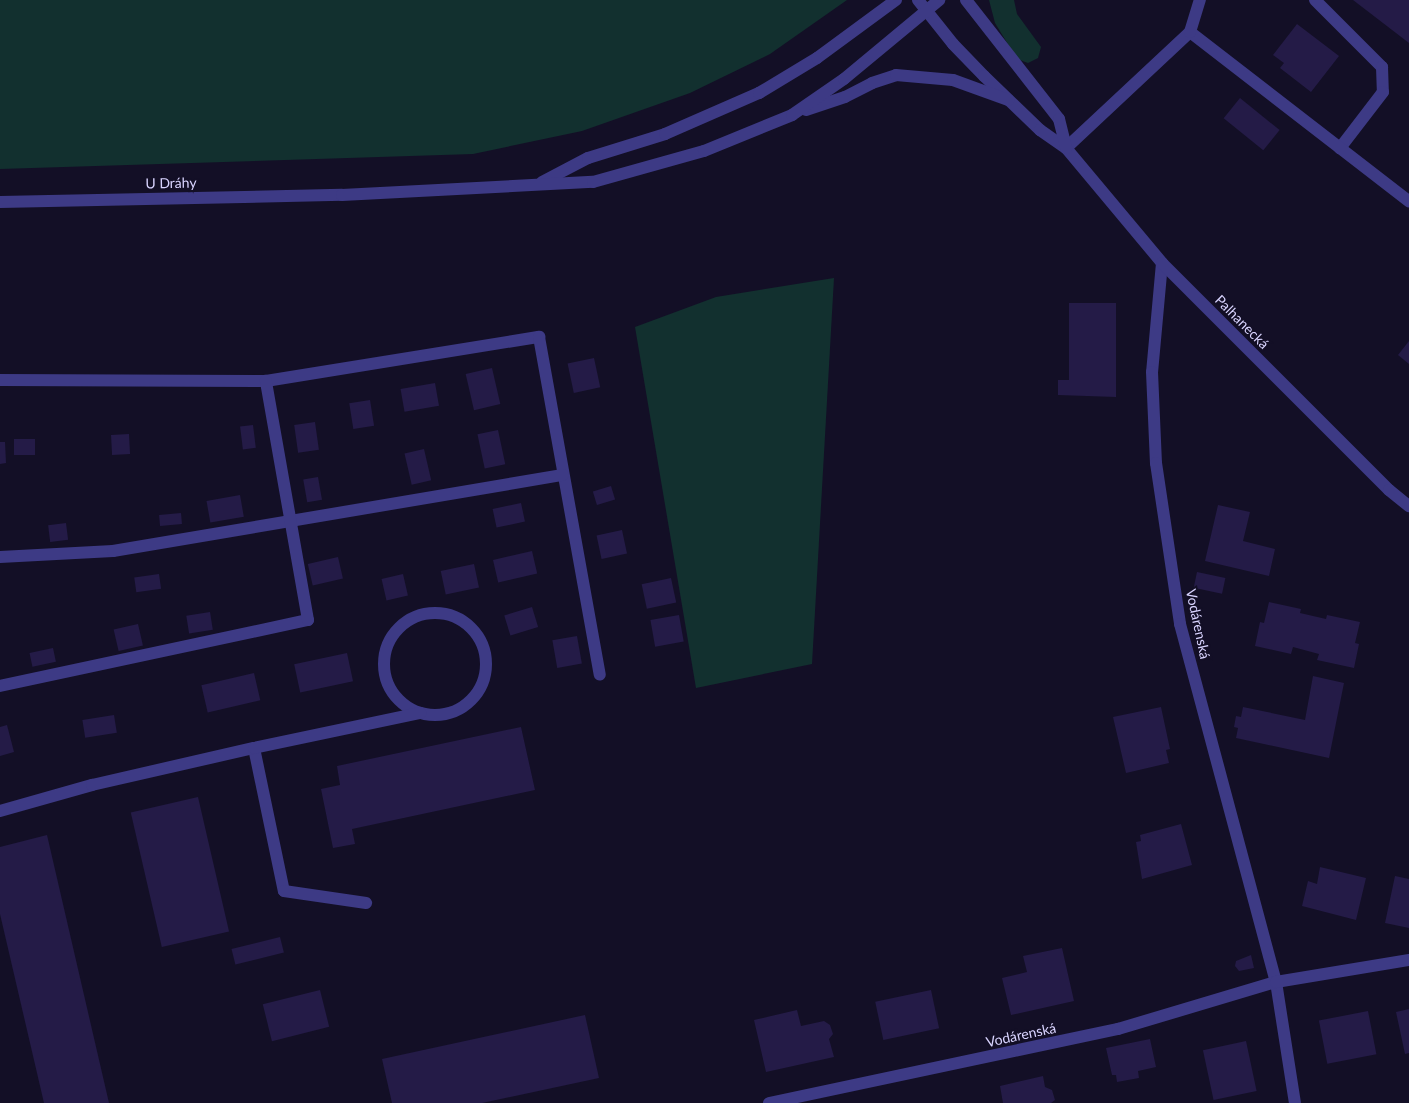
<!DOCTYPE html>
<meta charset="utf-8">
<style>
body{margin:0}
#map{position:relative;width:1409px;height:1103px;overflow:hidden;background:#130f26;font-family:Lato,sans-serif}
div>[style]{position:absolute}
.green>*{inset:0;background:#12302f}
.building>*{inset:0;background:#241b47;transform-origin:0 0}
.service>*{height:12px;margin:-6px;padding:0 6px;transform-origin:6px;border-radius:6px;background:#3d3a85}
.service>.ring{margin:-6px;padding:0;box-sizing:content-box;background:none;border:12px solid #3d3a85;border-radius:50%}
.minor>*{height:12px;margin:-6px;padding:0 6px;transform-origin:6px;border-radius:6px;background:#3d3a85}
.tertiary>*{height:12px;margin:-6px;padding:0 6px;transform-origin:6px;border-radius:6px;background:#3d3a85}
span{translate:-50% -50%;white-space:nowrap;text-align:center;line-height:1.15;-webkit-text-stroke:4px #130f26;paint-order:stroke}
.street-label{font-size:14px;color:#d9d4ff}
</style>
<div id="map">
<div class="green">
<i style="clip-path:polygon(0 0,847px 0,770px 54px,690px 93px,582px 131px,473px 154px,0 169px)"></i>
<i style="clip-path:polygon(989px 0,1014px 0,1017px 14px,1041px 47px,1038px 58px,1028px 63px,1017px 59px,995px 23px)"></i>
<i style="clip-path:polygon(834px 278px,812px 664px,696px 688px,635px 327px,716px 297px)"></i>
</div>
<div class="building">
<i style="clip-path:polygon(1353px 0,1409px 0,1409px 43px)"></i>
<i style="clip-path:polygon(1297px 24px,1339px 56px,1311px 92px,1280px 68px,1284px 63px,1273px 55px)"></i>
<i style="left:1240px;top:98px;width:51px;height:26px;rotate:39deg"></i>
<i style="clip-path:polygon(1069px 303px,1116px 303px,1116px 397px,1058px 395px,1058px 380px,1069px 380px)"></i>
<i style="clip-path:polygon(1409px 341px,1409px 364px,1398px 355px)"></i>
<i style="left:594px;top:358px;width:30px;height:27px;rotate:78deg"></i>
<i style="left:492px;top:368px;width:37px;height:27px;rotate:77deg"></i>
<i style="left:435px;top:383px;width:23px;height:35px;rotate:80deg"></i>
<i style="left:370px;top:400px;width:26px;height:21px;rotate:81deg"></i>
<i style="left:315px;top:422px;width:28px;height:21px;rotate:82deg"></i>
<i style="left:253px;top:425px;width:23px;height:13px;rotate:83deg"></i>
<i style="left:498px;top:430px;width:35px;height:21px;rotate:78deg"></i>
<i style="left:129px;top:434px;width:20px;height:18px;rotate:87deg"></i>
<i style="left:35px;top:439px;width:16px;height:21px;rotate:90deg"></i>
<i style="clip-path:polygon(0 442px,5px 442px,6px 463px,0 464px)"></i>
<i style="left:424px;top:449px;width:32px;height:20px;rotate:77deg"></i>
<i style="left:318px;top:477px;width:23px;height:15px;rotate:80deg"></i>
<i style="left:611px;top:486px;width:14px;height:19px;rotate:73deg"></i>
<i style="left:240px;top:495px;width:22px;height:34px;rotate:80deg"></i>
<i style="left:521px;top:503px;width:19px;height:29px;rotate:78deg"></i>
<i style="clip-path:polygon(1218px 505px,1250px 512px,1243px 541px,1275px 549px,1269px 576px,1205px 561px)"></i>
<i style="left:181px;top:513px;width:11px;height:22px;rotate:85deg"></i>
<i style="left:66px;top:523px;width:17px;height:18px;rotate:83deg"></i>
<i style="left:622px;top:530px;width:24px;height:26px;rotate:78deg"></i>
<i style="left:532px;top:551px;width:23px;height:40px;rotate:77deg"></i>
<i style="left:338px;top:557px;width:22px;height:31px;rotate:77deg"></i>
<i style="left:474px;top:564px;width:24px;height:34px;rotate:78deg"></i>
<i style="left:1197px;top:572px;width:29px;height:16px;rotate:12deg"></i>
<i style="left:159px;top:574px;width:15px;height:25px;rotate:82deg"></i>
<i style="left:403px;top:574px;width:22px;height:22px;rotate:77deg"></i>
<i style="left:671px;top:578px;width:25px;height:30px;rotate:78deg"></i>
<i style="clip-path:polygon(1269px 602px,1301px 609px,1300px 613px,1326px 619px,1327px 615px,1360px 622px,1355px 643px,1359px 644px,1354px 668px,1317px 660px,1319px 654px,1293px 647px,1291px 654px,1255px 646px,1260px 622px,1264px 623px)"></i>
<i style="left:532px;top:607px;width:21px;height:29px;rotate:73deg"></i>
<i style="left:210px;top:612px;width:18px;height:24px;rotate:81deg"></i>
<i style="left:679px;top:615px;width:27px;height:29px;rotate:80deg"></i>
<i style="left:138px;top:624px;width:22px;height:25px;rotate:77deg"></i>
<i style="left:577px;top:636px;width:28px;height:25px;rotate:80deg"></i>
<i style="left:53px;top:648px;width:14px;height:24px;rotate:78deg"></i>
<i style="left:347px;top:653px;width:29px;height:54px;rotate:78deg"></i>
<i style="left:254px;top:673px;width:28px;height:54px;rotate:77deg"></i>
<i style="clip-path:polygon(1313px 676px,1344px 683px,1329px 758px,1236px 738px,1238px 728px,1234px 727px,1236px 716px,1241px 717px,1243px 707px,1305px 720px)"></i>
<i style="clip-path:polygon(1161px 707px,1170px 749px,1166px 750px,1169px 763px,1126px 773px,1113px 717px)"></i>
<i style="left:114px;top:715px;width:18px;height:32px;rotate:81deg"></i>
<i style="clip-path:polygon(7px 725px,14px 752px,0 756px,0 727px)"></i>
<i style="clip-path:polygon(521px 727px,535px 790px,352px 829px,355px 844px,333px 848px,321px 789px,340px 785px,337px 766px)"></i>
<i style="left:198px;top:797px;width:138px;height:69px;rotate:77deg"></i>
<i style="clip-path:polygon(1181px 824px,1192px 865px,1142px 879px,1136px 842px,1141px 841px,1140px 835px)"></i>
<i style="clip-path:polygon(47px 835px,109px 1103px,44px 1103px,0 914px,0 847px)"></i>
<i style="clip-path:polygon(1320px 867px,1366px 878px,1356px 920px,1302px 906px,1308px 881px,1317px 884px)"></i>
<i style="clip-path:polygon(1395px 876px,1409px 879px,1409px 928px,1385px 923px)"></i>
<i style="left:280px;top:937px;width:16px;height:50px;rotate:76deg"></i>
<i style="clip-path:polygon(1062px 948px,1074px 1001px,1011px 1015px,1002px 978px,1027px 972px,1023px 956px)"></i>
<i style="clip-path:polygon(1251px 955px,1254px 968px,1239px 971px,1235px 966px,1236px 961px)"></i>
<i style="left:320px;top:990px;width:38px;height:59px;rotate:76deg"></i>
<i style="left:931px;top:990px;width:39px;height:57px;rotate:78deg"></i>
<i style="clip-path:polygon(1409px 1009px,1409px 1053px,1405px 1054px,1396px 1012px)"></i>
<i style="clip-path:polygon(797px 1010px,801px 1026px,824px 1021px,830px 1025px,833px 1034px,829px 1039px,834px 1057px,766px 1072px,754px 1020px)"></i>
<i style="left:1368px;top:1011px;width:44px;height:50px;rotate:79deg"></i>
<i style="clip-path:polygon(585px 1015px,599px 1078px,482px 1103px,392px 1103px,382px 1059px)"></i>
<i style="clip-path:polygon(1150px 1039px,1156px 1067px,1138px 1071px,1139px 1078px,1117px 1082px,1116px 1075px,1112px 1075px,1106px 1048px)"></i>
<i style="left:1246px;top:1041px;width:51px;height:44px;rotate:78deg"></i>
<i style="clip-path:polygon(1043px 1076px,1045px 1087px,1052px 1090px,1055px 1100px,1051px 1103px,1003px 1103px,1000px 1086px)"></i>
</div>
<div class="service">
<i style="left:1315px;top:0;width:95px;rotate:45deg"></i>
<i style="left:1382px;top:67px;width:25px;rotate:88deg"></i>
<i style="left:1383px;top:92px;width:71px;rotate:127.5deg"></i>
<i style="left:1190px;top:32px;width:277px;rotate:37.7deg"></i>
<i style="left:1066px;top:148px;width:170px;rotate:-43.1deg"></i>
<i style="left:1190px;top:32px;width:34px;rotate:-73deg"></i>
<i class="ring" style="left:384px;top:613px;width:90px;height:90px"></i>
<i style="left:254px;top:748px;width:146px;rotate:78.2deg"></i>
<i style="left:284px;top:891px;width:83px;rotate:8.3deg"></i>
<i style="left:0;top:811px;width:96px;rotate:-15.8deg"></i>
<i style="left:92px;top:785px;width:166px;rotate:-12.9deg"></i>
<i style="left:254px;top:748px;width:170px;rotate:-11.9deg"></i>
</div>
<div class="minor">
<i style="left:1162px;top:263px;width:109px;rotate:95.2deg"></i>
<i style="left:1152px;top:372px;width:91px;rotate:87.5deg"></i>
<i style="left:1156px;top:463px;width:163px;rotate:81.5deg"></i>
<i style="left:1180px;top:624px;width:371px;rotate:75deg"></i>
<i style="left:1276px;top:982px;width:122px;rotate:81.1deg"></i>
<i style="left:0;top:380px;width:266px;rotate:0.2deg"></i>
<i style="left:266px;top:381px;width:277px;rotate:-9.2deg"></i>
<i style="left:539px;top:337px;width:343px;rotate:79.8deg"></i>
<i style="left:0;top:557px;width:113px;rotate:-3deg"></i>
<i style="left:113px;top:551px;width:456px;rotate:-9.6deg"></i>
<i style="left:0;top:686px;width:315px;rotate:-12.1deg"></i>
<i style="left:308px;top:620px;width:243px;rotate:-100deg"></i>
<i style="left:769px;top:1103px;width:357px;rotate:-12deg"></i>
<i style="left:1118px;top:1029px;width:165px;rotate:-16.6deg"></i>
<i style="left:1276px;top:982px;width:135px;rotate:-9.4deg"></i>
</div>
<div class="tertiary">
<i style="left:918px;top:0;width:56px;rotate:51.5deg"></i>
<i style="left:953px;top:44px;width:45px;rotate:45.9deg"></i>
<i style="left:984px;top:76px;width:78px;rotate:44deg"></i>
<i style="left:1040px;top:130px;width:32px;rotate:35deg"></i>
<i style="left:1066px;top:148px;width:150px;rotate:50.1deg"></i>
<i style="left:1162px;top:263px;width:321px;rotate:45deg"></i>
<i style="left:1389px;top:490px;width:26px;rotate:39deg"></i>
<i style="left:966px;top:0;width:151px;rotate:52deg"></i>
<i style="left:1059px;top:119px;width:30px;rotate:76deg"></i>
<i style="left:806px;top:110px;width:41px;rotate:-18.4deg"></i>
<i style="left:845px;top:97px;width:30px;rotate:-27deg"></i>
<i style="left:872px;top:83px;width:25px;rotate:-18deg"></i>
<i style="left:896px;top:75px;width:57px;rotate:5deg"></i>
<i style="left:953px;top:80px;width:59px;rotate:20deg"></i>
<i style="left:542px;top:182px;width:52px;rotate:-27.6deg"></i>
<i style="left:588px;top:158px;width:81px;rotate:-17.3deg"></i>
<i style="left:665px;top:134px;width:103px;rotate:-23.6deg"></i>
<i style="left:759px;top:93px;width:68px;rotate:-31.1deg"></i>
<i style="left:817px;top:58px;width:98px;rotate:-36.3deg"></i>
<i style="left:0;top:202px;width:342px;rotate:-1.2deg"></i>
<i style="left:342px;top:195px;width:251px;rotate:-3deg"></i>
<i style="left:593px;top:182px;width:115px;rotate:-15.6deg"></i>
<i style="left:704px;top:151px;width:95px;rotate:-22.2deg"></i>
<i style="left:792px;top:115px;width:63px;rotate:-34.7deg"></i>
<i style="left:844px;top:79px;width:124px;rotate:-39.7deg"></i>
</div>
<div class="street-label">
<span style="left:171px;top:183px;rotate:-1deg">U Dráhy</span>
<span style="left:1242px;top:322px;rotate:45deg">Palhanecká</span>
<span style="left:1198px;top:624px;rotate:78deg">Vodárenská</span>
<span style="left:1021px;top:1035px;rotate:-12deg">Vodárenská</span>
</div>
</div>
